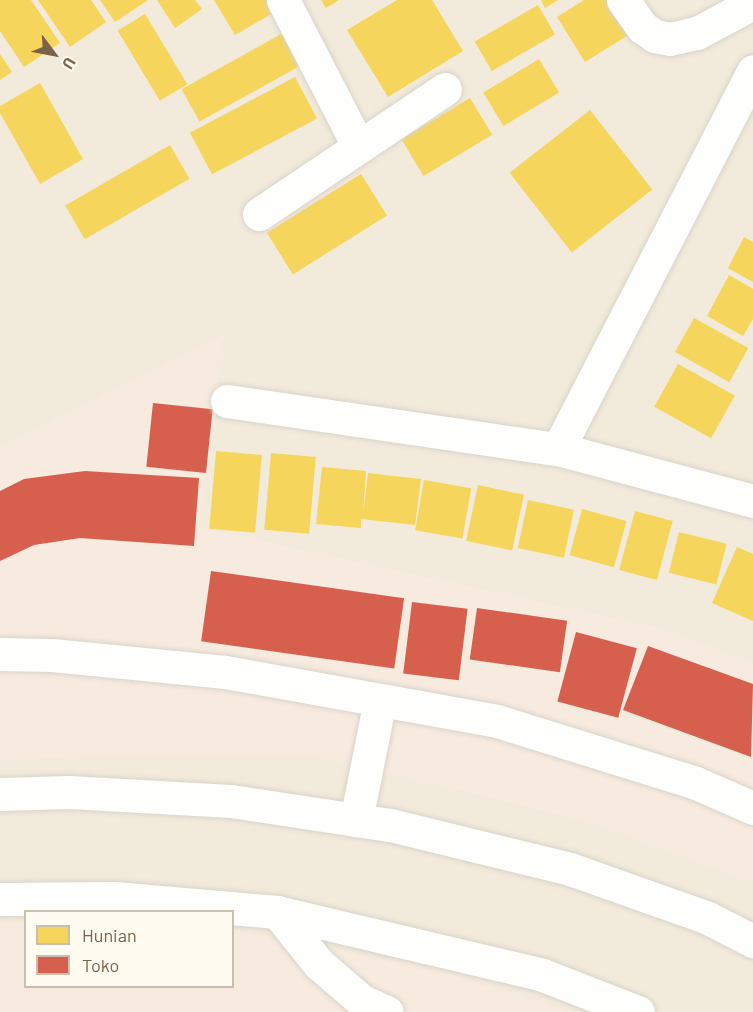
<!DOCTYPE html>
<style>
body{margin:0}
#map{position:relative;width:753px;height:1012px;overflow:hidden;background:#f9f6ed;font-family:Barlow,sans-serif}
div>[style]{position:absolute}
.residential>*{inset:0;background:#f2eada}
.commercial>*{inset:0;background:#f7eade}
.homes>*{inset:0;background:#f6d55c;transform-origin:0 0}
.shops>*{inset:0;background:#d6604d;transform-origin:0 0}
.roads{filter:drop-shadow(0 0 2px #d8d3cb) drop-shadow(0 0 2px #d8d3cb)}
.minor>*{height:33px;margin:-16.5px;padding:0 16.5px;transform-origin:16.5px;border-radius:16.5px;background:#fefefc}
span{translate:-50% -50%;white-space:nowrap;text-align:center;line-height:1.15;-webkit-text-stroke:6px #fffbf0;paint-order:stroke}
.legend{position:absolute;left:24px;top:910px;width:210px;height:78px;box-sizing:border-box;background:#fffbf0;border:2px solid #cabeae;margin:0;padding:8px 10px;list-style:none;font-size:18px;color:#7a624a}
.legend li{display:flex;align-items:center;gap:12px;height:30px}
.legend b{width:30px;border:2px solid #cabeae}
.north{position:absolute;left:24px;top:24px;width:60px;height:60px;-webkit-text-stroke:4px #fffbf0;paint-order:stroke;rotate:122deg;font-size:16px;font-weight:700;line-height:24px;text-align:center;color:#7a624a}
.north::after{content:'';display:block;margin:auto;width:21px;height:27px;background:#7a624a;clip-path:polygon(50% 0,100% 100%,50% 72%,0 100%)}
</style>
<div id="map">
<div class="residential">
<i style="clip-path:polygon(evenodd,0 0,753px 0,753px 1012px,0 1012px,0 0,26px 912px,232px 912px,232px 986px,26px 986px,26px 912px)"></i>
</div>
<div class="commercial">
<i style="clip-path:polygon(224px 335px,198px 527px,655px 627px,753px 663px,753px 882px,590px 822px,313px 755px,92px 756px,0 761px,0 448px)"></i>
<i style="clip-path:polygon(0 923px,25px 923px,26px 986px,232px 986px,233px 929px,440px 971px,570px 1012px,0 1012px)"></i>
</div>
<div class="homes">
<i style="clip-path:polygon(0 0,31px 0,60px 43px,24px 67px,0 31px)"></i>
<i style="clip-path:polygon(38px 0,91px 0,106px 22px,70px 47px)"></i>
<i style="clip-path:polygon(100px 0,148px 0,115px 22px)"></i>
<i style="clip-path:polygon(157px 0,195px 0,202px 9px,175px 28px)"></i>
<i style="clip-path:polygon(214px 0,272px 0,278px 10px,235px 35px)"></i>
<i style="clip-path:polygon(321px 0,339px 0,326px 8px)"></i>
<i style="clip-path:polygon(397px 0,432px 0,463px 51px,388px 97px,347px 30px)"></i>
<i style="clip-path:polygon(541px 0,558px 0,545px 8px)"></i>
<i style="clip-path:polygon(584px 0,616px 0,635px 31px,585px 62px,557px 17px)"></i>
<i style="left:538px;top:5px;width:34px;height:73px;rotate:60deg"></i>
<i style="left:145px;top:14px;width:82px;height:32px;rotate:59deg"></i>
<i style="left:283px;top:33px;width:37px;height:116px;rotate:61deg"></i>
<i style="clip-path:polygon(0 54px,12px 72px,0 80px)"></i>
<i style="left:539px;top:59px;width:39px;height:65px;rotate:59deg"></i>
<i style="left:295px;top:77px;width:47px;height:119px;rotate:62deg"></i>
<i style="clip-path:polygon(40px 83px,83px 159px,40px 184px,0 113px,0 106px)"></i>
<i style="left:470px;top:98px;width:43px;height:80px;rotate:59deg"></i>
<i style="left:590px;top:110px;width:101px;height:102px;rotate:52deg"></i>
<i style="left:170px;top:145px;width:39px;height:121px;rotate:60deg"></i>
<i style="left:361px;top:174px;width:49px;height:111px;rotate:58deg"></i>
<i style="clip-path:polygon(744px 237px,753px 242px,753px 282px,728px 268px)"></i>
<i style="clip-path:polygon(729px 275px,753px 289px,753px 319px,743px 336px,707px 316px)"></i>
<i style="left:694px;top:318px;width:62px;height:39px;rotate:29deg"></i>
<i style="left:678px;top:364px;width:65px;height:49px;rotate:29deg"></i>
<i style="left:216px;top:451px;width:46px;height:78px;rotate:5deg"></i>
<i style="left:271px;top:453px;width:45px;height:77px;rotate:5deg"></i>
<i style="clip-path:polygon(322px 467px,366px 471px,363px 514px,368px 473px,421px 479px,415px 525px,361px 519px,361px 528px,316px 524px)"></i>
<i style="left:424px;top:480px;width:48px;height:51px;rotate:10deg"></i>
<i style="left:478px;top:485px;width:47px;height:57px;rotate:12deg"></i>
<i style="left:528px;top:500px;width:47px;height:49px;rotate:12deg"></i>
<i style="left:582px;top:509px;width:46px;height:48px;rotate:15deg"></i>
<i style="left:635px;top:511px;width:39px;height:61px;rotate:15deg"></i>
<i style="left:679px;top:532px;width:49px;height:42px;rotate:14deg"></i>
<i style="clip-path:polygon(737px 547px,753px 554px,753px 621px,712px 603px)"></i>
</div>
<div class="shops">
<i style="left:153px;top:403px;width:60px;height:64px;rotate:6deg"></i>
<i style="clip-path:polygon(85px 471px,199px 478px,194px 546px,80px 538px,34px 545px,0 561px,0 491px,24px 479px)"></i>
<i style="left:211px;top:571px;width:195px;height:71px;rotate:8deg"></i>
<i style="left:412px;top:602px;width:56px;height:72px;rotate:7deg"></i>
<i style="left:477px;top:608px;width:91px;height:52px;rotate:8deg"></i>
<i style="left:576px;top:632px;width:63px;height:72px;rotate:15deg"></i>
<i style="clip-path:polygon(648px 646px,753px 684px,751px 757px,623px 710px)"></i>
</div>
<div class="roads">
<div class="minor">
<i style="left:283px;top:0;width:165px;rotate:62.7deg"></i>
<i style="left:623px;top:0;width:33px;rotate:55deg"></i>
<i style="left:642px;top:27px;width:16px;rotate:35deg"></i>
<i style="left:655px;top:36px;width:15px;rotate:11deg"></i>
<i style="left:670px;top:39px;width:28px;rotate:-13deg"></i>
<i style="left:697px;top:33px;width:64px;rotate:-28.2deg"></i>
<i style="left:259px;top:214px;width:224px;rotate:-33.9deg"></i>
<i style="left:227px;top:401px;width:334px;rotate:8.3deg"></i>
<i style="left:558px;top:449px;width:202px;rotate:14.9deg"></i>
<i style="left:558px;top:449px;width:425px;rotate:-62.7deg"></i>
<i style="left:0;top:654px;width:52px;rotate:1.1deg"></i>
<i style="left:52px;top:655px;width:174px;rotate:5.6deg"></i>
<i style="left:225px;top:672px;width:276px;rotate:10.2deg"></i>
<i style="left:497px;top:721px;width:208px;rotate:17.3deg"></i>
<i style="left:696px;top:783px;width:62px;rotate:23.7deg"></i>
<i style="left:0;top:794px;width:69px;rotate:-1.7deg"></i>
<i style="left:69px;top:792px;width:162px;rotate:3.2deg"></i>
<i style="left:231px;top:801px;width:161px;rotate:8.6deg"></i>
<i style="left:390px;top:825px;width:185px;rotate:13.7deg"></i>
<i style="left:570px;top:869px;width:146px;rotate:19.5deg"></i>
<i style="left:708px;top:918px;width:51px;rotate:27.1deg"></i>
<i style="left:356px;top:820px;width:122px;rotate:-78.7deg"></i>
<i style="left:0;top:899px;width:114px;rotate:-0.5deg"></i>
<i style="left:114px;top:898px;width:164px;rotate:4.9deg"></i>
<i style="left:277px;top:912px;width:273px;rotate:13.3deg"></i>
<i style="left:543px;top:975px;width:102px;rotate:21.3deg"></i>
<i style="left:277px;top:912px;width:67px;rotate:51.1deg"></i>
<i style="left:319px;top:964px;width:57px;rotate:40.7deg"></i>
<i style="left:362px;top:1001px;width:27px;rotate:24deg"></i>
</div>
</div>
<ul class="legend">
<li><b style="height:16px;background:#f6d55c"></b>Hunian</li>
<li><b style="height:16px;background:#d6604d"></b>Toko</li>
</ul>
<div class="north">U</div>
</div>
